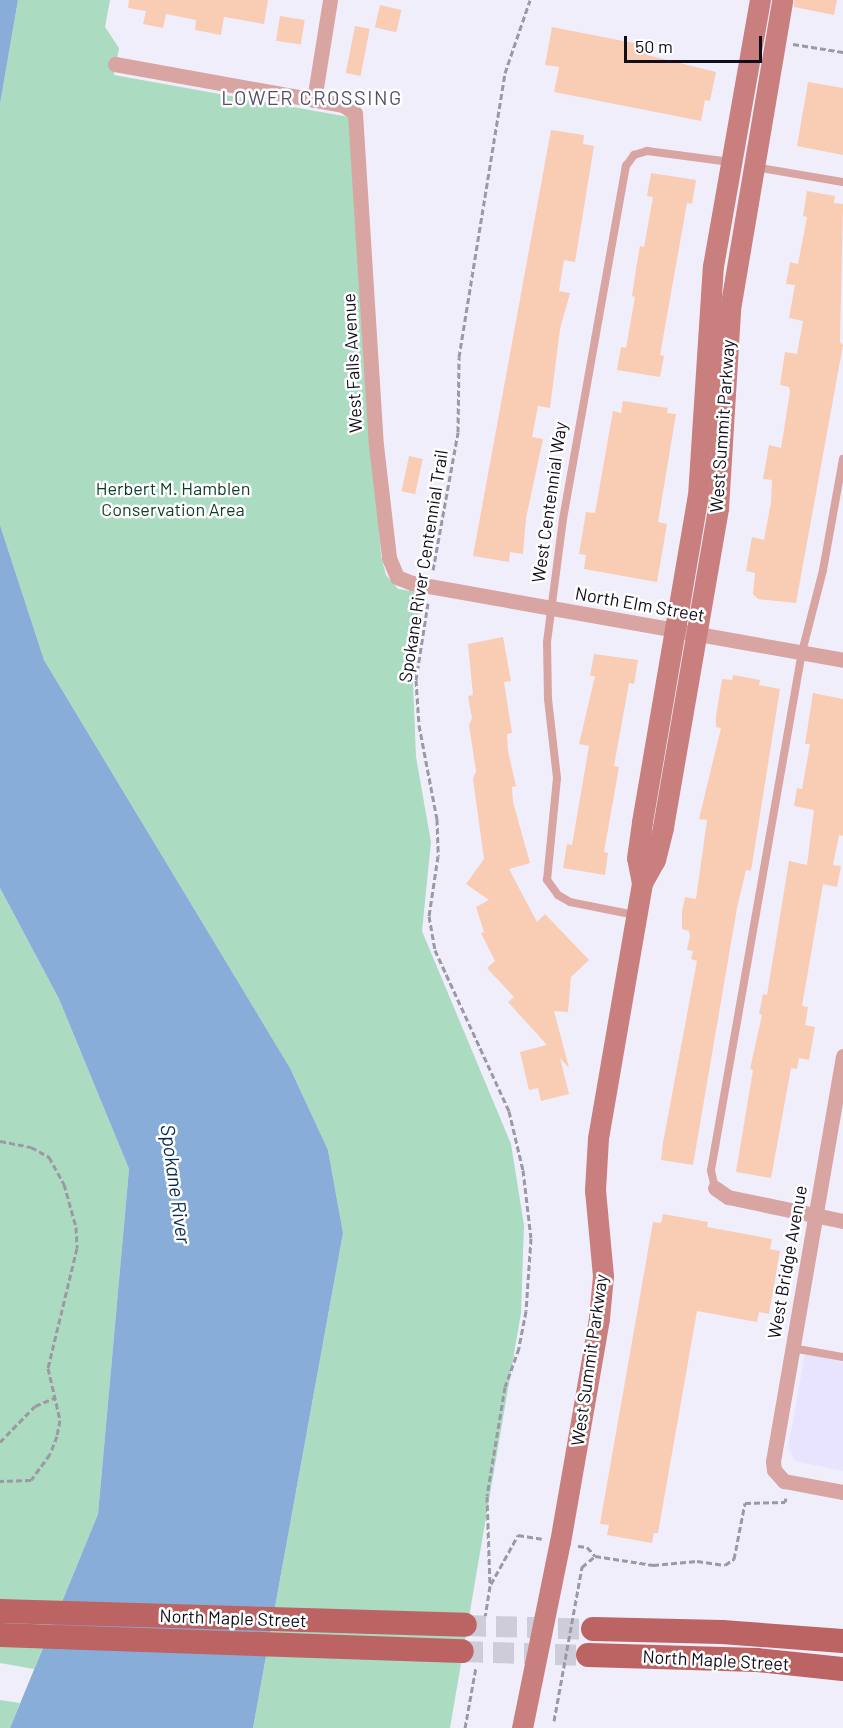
<!DOCTYPE html>
<style>
body{margin:0}
#map{position:relative;width:843px;height:1728px;overflow:hidden;background:#f1eefc;font-family:Barlow,sans-serif}
div>[style]{position:absolute}
.built>*{inset:0;background:#e9e4fd}
.green>*{inset:0;background:#abdbc0}
.water>*{inset:0;background:#89add9}
.building>*{inset:0;background:#f9ccb4;transform-origin:0 0}
.secondary-tunnel>*{height:21px;margin-top:-10.5px;transform-origin:0;background:repeating-linear-gradient(90deg,#cfccda 0 21px,transparent 0 31px)}
.path>*{height:3px;margin-top:-1.5px;transform-origin:0;background:repeating-linear-gradient(90deg,#9c99a6 0 6px,transparent 0 9px)}
.lane>*{height:8px;margin:-4px;padding:0 4px;transform-origin:4px;border-radius:4px;background:#d8a5a3}
.street>*{height:15px;margin:-7.5px;padding:0 7.5px;transform-origin:7.5px;border-radius:7.5px;background:#d8a5a3}
.secondary>*{height:21px;margin:-10.5px;padding:0 10.5px;transform-origin:10.5px;border-radius:10.5px;background:#c97f7e}
.primary>*{height:24px;margin:-12px;padding:0 12px;transform-origin:12px;border-radius:12px;background:#bc6363}
span{translate:-50% -50%;white-space:nowrap;text-align:center;line-height:1.15;-webkit-text-stroke:5px #fff;paint-order:stroke}
.street-label{font-size:18px;color:#100e19}
.park-label{font-size:18px;color:#0d3d28}
.neighbourhood-label{font-size:20px;color:#564f6c;letter-spacing:1.5px}
.water-label{font-size:20px;color:#072d55;font-style:italic}
.scale{position:absolute;left:624px;top:36px;width:138px;height:27px;box-sizing:border-box;border:3px solid #100e19;border-top:0;padding-left:8px;font-size:18px;line-height:21px;white-space:nowrap;color:#100e19;-webkit-text-stroke:4px #fff;paint-order:stroke}
</style>
<div id="map">
<div class="built">
<i style="clip-path:polygon(806px 1348px,843px 1354px,843px 1471px,795px 1461px,788px 1447px)"></i>
</div>
<div class="green">
<i style="clip-path:polygon(18px 0,110px 0,105px 27px,119px 48px,114px 75px,349px 117px,381px 556px,386px 575px,398px 589px,423px 593px,412px 659px,416px 757px,431px 842px,422px 931px,511px 1144px,524px 1225px,521px 1313px,450px 1728px,253px 1728px,343px 1233px,328px 1150px,290px 1068px,44px 660px,0 525px,0 104px)"></i>
<i style="clip-path:polygon(0 888px,59px 999px,129px 1169px,98px 1514px,34px 1669px,0 1663px)"></i>
<i style="clip-path:polygon(0 1700px,20px 1703px,10px 1728px,0 1728px)"></i>
</div>
<div class="water">
<i style="clip-path:polygon(0 0,18px 0,0 104px)"></i>
<i style="clip-path:polygon(0 525px,44px 660px,290px 1068px,328px 1150px,343px 1233px,253px 1728px,10px 1728px,98px 1514px,129px 1169px,59px 999px,0 888px)"></i>
</div>
<div class="building">
<i style="clip-path:polygon(129px 0,268px 0,264px 24px,224px 17px,221px 35px,195px 30px,196px 20px,166px 14px,163px 28px,143px 24px,146px 11px,128px 8px)"></i>
<i style="clip-path:polygon(794px 0,837px 0,834px 15px,794px 7px)"></i>
<i style="left:380px;top:5px;width:22px;height:23px;rotate:13deg"></i>
<i style="left:280px;top:16px;width:25px;height:25px;rotate:9deg"></i>
<i style="left:355px;top:26px;width:15px;height:48px;rotate:11deg"></i>
<i style="clip-path:polygon(552px 27px,649px 46px,647px 55px,716px 72px,710px 101px,705px 100px,701px 121px,554px 92px,559px 67px,545px 65px)"></i>
<i style="clip-path:polygon(808px 82px,843px 88px,843px 155px,797px 146px)"></i>
<i style="clip-path:polygon(551px 130px,584px 135px,583px 144px,594px 146px,575px 262px,564px 260px,559px 291px,570px 293px,560px 329px,550px 408px,538px 406px,532px 437px,543px 439px,526px 518px,523px 554px,510px 552px,509px 562px,473px 556px)"></i>
<i style="clip-path:polygon(651px 173px,696px 180px,692px 204px,687px 203px,660px 355px,664px 356px,660px 377px,617px 370px,621px 347px,626px 348px,635px 297px,632px 296px,637px 263px,640px 246px,644px 247px,653px 197px,647px 196px)"></i>
<i style="clip-path:polygon(807px 191px,835px 196px,834px 203px,843px 204px,840px 342px,843px 345px,796px 603px,758px 599px,753px 594px,755px 573px,746px 571px,752px 537px,764px 540px,771px 502px,772px 480px,763px 479px,769px 445px,781px 448px,790px 392px,789px 387px,780px 385px,785px 352px,797px 354px,803px 321px,789px 318px,795px 285px,786px 284px,790px 262px,798px 264px,807px 217px,803px 216px)"></i>
<i style="clip-path:polygon(623px 401px,668px 408px,667px 413px,676px 414px,658px 522px,667px 524px,657px 582px,584px 569px,586px 555px,579px 554px,586px 512px,595px 513px,613px 411px,621px 413px)"></i>
<i style="left:409px;top:456px;width:14px;height:36px;rotate:12deg"></i>
<i style="clip-path:polygon(503px 637px,511px 681px,504px 682px,512px 733px,507px 734px,508px 751px,516px 786px,512px 787px,513px 802px,530px 863px,509px 869px,537px 922px,545px 914px,589px 960px,571px 977px,568px 1012px,554px 1011px,569px 1068px,560px 1058px,569px 1094px,541px 1101px,538px 1088px,529px 1090px,520px 1052px,547px 1045px,508px 1002px,514px 997px,487px 968px,495px 961px,481px 933px,484px 932px,476px 907px,489px 900px,466px 884px,484px 859px,473px 779px,476px 771px,469px 725px,472px 718px,468px 696px,473px 695px,468px 644px)"></i>
<i style="clip-path:polygon(594px 654px,638px 660px,634px 684px,629px 683px,614px 766px,619px 767px,604px 852px,608px 853px,605px 875px,563px 868px,567px 844px,572px 845px,589px 746px,579px 744px,595px 676px,590px 676px)"></i>
<i style="clip-path:polygon(733px 675px,760px 680px,759px 685px,780px 689px,751px 871px,746px 870px,737px 908px,693px 1165px,661px 1160px,663px 1143px,697px 961px,691px 959px,693px 951px,687px 950px,690px 936px,689px 931px,682px 929px,682px 912px,685px 897px,696px 899px,707px 820px,699px 819px,721px 728px,716px 727px,716px 716px,722px 679px,732px 680px)"></i>
<i style="clip-path:polygon(813px 693px,843px 699px,843px 836px,839px 835px,833px 865px,841px 866px,837px 887px,823px 884px,802px 1006px,808px 1007px,805px 1025px,815px 1027px,809px 1060px,799px 1058px,797px 1069px,791px 1068px,771px 1178px,736px 1172px,753px 1070px,750px 1069px,762px 1015px,759px 1014px,763px 994px,767px 995px,789px 861px,807px 865px,814px 810px,794px 806px,797px 788px,802px 789px,810px 744px,805px 744px)"></i>
<i style="clip-path:polygon(663px 1214px,708px 1222px,707px 1227px,772px 1239px,770px 1249px,780px 1251px,769px 1314px,759px 1312px,757px 1322px,697px 1311px,658px 1533px,654px 1533px,652px 1543px,607px 1535px,609px 1525px,600px 1524px,653px 1222px,661px 1223px)"></i>
</div>
<div class="secondary-tunnel">
<i style="left:465px;top:1625px;width:128px;rotate:1.8deg"></i>
<i style="left:462px;top:1651px;width:126px;rotate:1.8deg"></i>
</div>
<div class="path">
<i style="left:793px;top:44px;width:51px;rotate:9.1deg"></i>
<i style="left:433px;top:570px;width:140px;rotate:-79.7deg"></i>
<i style="left:458px;top:432px;width:75px;rotate:-89.2deg"></i>
<i style="left:459px;top:357px;width:288px;rotate:-80.8deg"></i>
<i style="left:505px;top:73px;width:77px;rotate:-71.1deg"></i>
<i style="left:428px;top:603px;width:78px;rotate:98.9deg"></i>
<i style="left:416px;top:680px;width:45px;rotate:86.2deg"></i>
<i style="left:419px;top:725px;width:96px;rotate:79.2deg"></i>
<i style="left:437px;top:819px;width:37px;rotate:88deg"></i>
<i style="left:438px;top:856px;width:61px;rotate:98.5deg"></i>
<i style="left:429px;top:916px;width:35px;rotate:80deg"></i>
<i style="left:435px;top:950px;width:177px;rotate:65.3deg"></i>
<i style="left:509px;top:1111px;width:61px;rotate:76.7deg"></i>
<i style="left:523px;top:1170px;width:68px;rotate:83.3deg"></i>
<i style="left:531px;top:1238px;width:73px;rotate:93.9deg"></i>
<i style="left:526px;top:1311px;width:38px;rotate:101deg"></i>
<i style="left:519px;top:1348px;width:41px;rotate:109.7deg"></i>
<i style="left:505px;top:1387px;width:110px;rotate:99.4deg"></i>
<i style="left:487px;top:1496px;width:90px;rotate:88.1deg"></i>
<i style="left:490px;top:1586px;width:30px;rotate:99deg"></i>
<i style="left:0;top:1141px;width:32px;rotate:11deg"></i>
<i style="left:31px;top:1147px;width:21px;rotate:29deg"></i>
<i style="left:49px;top:1157px;width:31px;rotate:61deg"></i>
<i style="left:64px;top:1184px;width:45px;rotate:74.4deg"></i>
<i style="left:76px;top:1227px;width:21px;rotate:87deg"></i>
<i style="left:77px;top:1248px;width:123px;rotate:103.6deg"></i>
<i style="left:48px;top:1368px;width:53px;rotate:77deg"></i>
<i style="left:60px;top:1420px;width:16px;rotate:101deg"></i>
<i style="left:57px;top:1436px;width:19px;rotate:111deg"></i>
<i style="left:50px;top:1454px;width:32px;rotate:126deg"></i>
<i style="left:31px;top:1480px;width:31px;rotate:178deg"></i>
<i style="left:0;top:1442px;width:50px;rotate:-45.8deg"></i>
<i style="left:35px;top:1406px;width:21px;rotate:-23deg"></i>
<i style="left:578px;top:1546px;width:9px;rotate:6deg"></i>
<i style="left:587px;top:1547px;width:12px;rotate:48deg"></i>
<i style="left:595px;top:1556px;width:59px;rotate:8.8deg"></i>
<i style="left:653px;top:1565px;width:44px;rotate:-5.2deg"></i>
<i style="left:697px;top:1561px;width:28px;rotate:8deg"></i>
<i style="left:725px;top:1565px;width:11px;rotate:-34deg"></i>
<i style="left:734px;top:1559px;width:57px;rotate:-78.9deg"></i>
<i style="left:745px;top:1503px;width:40px;rotate:-1.4deg"></i>
<i style="left:785px;top:1502px;width:4px;rotate:-76deg"></i>
<i style="left:491px;top:1584px;width:56px;rotate:-61.1deg"></i>
<i style="left:518px;top:1535px;width:24px;rotate:9deg"></i>
<i style="left:554px;top:1721px;width:157px;rotate:-79.7deg"></i>
<i style="left:582px;top:1567px;width:17px;rotate:-40deg"></i>
<i style="left:465px;top:1728px;width:62px;rotate:-79.8deg"></i>
</div>
<div class="lane">
<i style="left:755px;top:167px;width:89px;rotate:9.7deg"></i>
<i style="left:635px;top:915px;width:66px;rotate:-168.7deg"></i>
<i style="left:570px;top:902px;width:14px;rotate:-150deg"></i>
<i style="left:558px;top:895px;width:19px;rotate:-126deg"></i>
<i style="left:547px;top:880px;width:102px;rotate:-84.4deg"></i>
<i style="left:557px;top:778px;width:80px;rotate:-96.5deg"></i>
<i style="left:548px;top:699px;width:57px;rotate:-91deg"></i>
<i style="left:547px;top:642px;width:124px;rotate:-82.6deg"></i>
<i style="left:563px;top:519px;width:359px;rotate:-79.9deg"></i>
<i style="left:626px;top:166px;width:14px;rotate:-54deg"></i>
<i style="left:634px;top:155px;width:14px;rotate:-17deg"></i>
<i style="left:647px;top:151px;width:84px;rotate:7.5deg"></i>
<i style="left:715px;top:1188px;width:18px;rotate:-103deg"></i>
<i style="left:711px;top:1170px;width:526px;rotate:-80.04deg"></i>
<i style="left:802px;top:652px;width:85px;rotate:-75.6deg"></i>
<i style="left:823px;top:570px;width:113px;rotate:-79.8deg"></i>
<i style="left:792px;top:1348px;width:52px;rotate:10deg"></i>
</div>
<div class="street">
<i style="left:115px;top:64px;width:232px;rotate:10.2deg"></i>
<i style="left:343px;top:105px;width:14px;rotate:34deg"></i>
<i style="left:355px;top:113px;width:333px;rotate:86.4deg"></i>
<i style="left:376px;top:445px;width:114px;rotate:83.4deg"></i>
<i style="left:389px;top:558px;width:21px;rotate:67deg"></i>
<i style="left:397px;top:577px;width:16px;rotate:22deg"></i>
<i style="left:412px;top:583px;width:438px;rotate:10.1deg"></i>
<i style="left:314px;top:100px;width:101px;rotate:-80.9deg"></i>
<i style="left:843px;top:1056px;width:411px;rotate:99.8deg"></i>
<i style="left:773px;top:1461px;width:9px;rotate:84deg"></i>
<i style="left:774px;top:1470px;width:15px;rotate:48deg"></i>
<i style="left:784px;top:1481px;width:60px;rotate:10.6deg"></i>
<i style="left:715px;top:1188px;width:16px;rotate:35deg"></i>
<i style="left:728px;top:1197px;width:117px;rotate:11.8deg"></i>
</div>
<div class="secondary">
<i style="left:642px;top:883px;width:25px;rotate:-101deg"></i>
<i style="left:637px;top:858px;width:36px;rotate:-82deg"></i>
<i style="left:642px;top:822px;width:331px;rotate:-80.3deg"></i>
<i style="left:698px;top:496px;width:230px;rotate:-86.3deg"></i>
<i style="left:713px;top:266px;width:270px;rotate:-80deg"></i>
<i style="left:522px;top:1728px;width:190px;rotate:-78.5deg"></i>
<i style="left:560px;top:1542px;width:227px;rotate:-80.1deg"></i>
<i style="left:599px;top:1318px;width:42px;rotate:-84.6deg"></i>
<i style="left:603px;top:1276px;width:86px;rotate:-95.3deg"></i>
<i style="left:595px;top:1190px;width:52px;rotate:-86.7deg"></i>
<i style="left:598px;top:1138px;width:259px;rotate:-80.2deg"></i>
<i style="left:642px;top:883px;width:26px;rotate:-61deg"></i>
<i style="left:655px;top:860px;width:34px;rotate:-76deg"></i>
<i style="left:663px;top:827px;width:324px;rotate:-80.2deg"></i>
<i style="left:718px;top:508px;width:199px;rotate:-86.5deg"></i>
<i style="left:730px;top:309px;width:313px;rotate:-80.4deg"></i>
</div>
<div class="primary">
<i style="left:0;top:1611px;width:465px;rotate:1.7deg"></i>
<i style="left:593px;top:1629px;width:129px;rotate:1.3deg"></i>
<i style="left:722px;top:1632px;width:121px;rotate:4.3deg"></i>
<i style="left:0;top:1635px;width:462px;rotate:2deg"></i>
<i style="left:588px;top:1655px;width:169px;rotate:1.7deg"></i>
<i style="left:757px;top:1660px;width:86px;rotate:6deg"></i>
</div>
<div class="street-label">
<span style="left:352px;top:363px;rotate:-93deg">West Falls Avenue</span>
<span style="left:722px;top:426px;rotate:-86deg">West Summit Parkway</span>
<span style="left:549px;top:502px;rotate:-82deg">West Centennial Way</span>
<span style="left:423px;top:566px;rotate:-81deg">Spokane River Centennial Trail</span>
<span style="left:640px;top:604px;rotate:10deg">North Elm Street</span>
<span style="left:787px;top:1262px;rotate:-80deg">West Bridge Avenue</span>
<span style="left:589px;top:1360px;rotate:-82deg">West Summit Parkway</span>
<span style="left:233px;top:1618px;rotate:2deg">North Maple Street</span>
<span style="left:716px;top:1660px;rotate:3deg">North Maple Street</span>
</div>
<div class="park-label">
<span style="left:173px;top:499px">Herbert M. Hamblen<br>Conservation Area</span>
</div>
<div class="neighbourhood-label">
<span style="left:312px;top:97px">LOWER CROSSING</span>
</div>
<div class="water-label">
<span style="left:176px;top:1184px;rotate:82deg">Spokane River</span>
</div>
<div class="scale">50 m</div>
</div>
